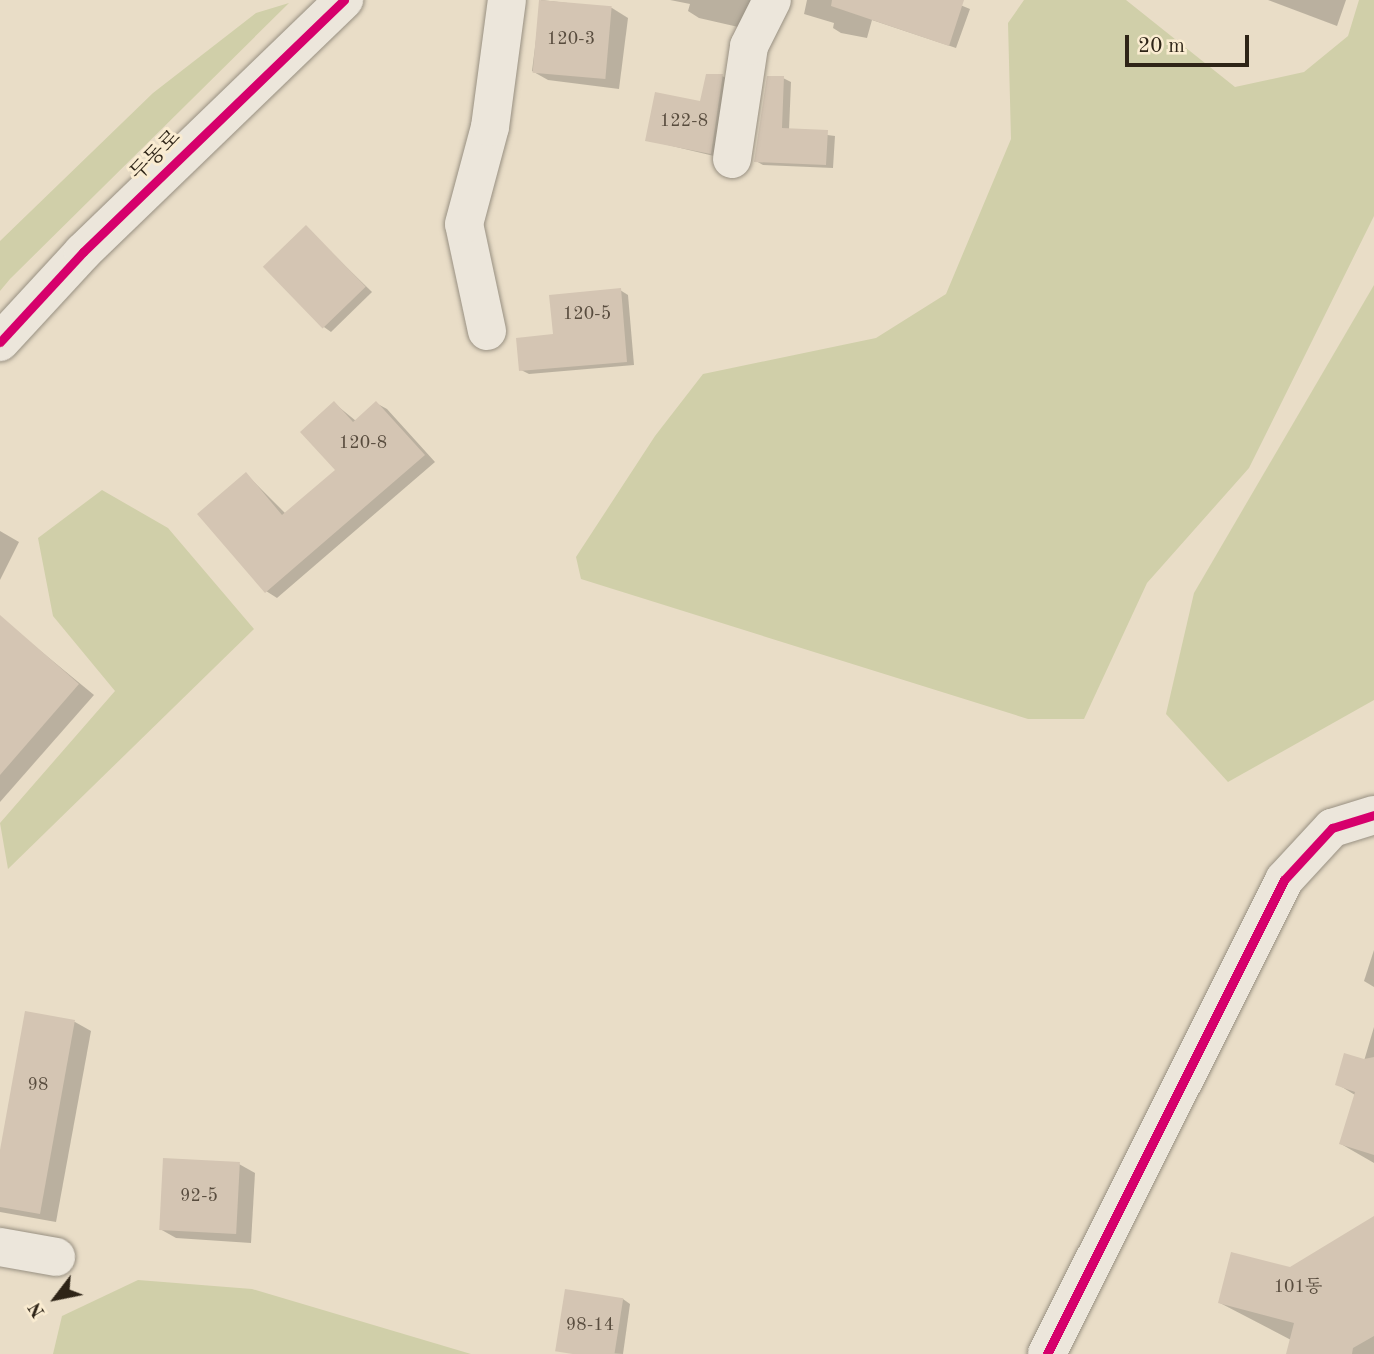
<!DOCTYPE html>
<meta charset="utf-8">
<style>
body{margin:0}
#map{position:relative;width:1374px;height:1354px;overflow:hidden;background:#e9ddc7;font-family:"Old Standard TT","Noto Serif KR",serif}
div>[style]{position:absolute}
.green>*{inset:0;background:#d0cfa9}
.shadow>*{inset:0;background:#0003}
.building>*{inset:0;background:#d4c5b3;transform-origin:0 0}
.roads{filter:drop-shadow(0 0 2px #989082) drop-shadow(0 0 2px #989082)}
.minor>*{height:38px;margin:-19px;padding:0 19px;transform-origin:19px;border-radius:19px;background:#ece6db}
.cycleway>*{height:9px;margin:-4.5px;padding:0 4.5px;transform-origin:4.5px;border-radius:4.5px;background:#d6006c}
span{translate:-50% -50%;white-space:nowrap;text-align:center;line-height:1.15;-webkit-text-stroke:6px #faecd1;paint-order:stroke}
.number-label{font-size:18px;color:#584c3e}
.number-label span{-webkit-text-stroke-width:0}
.street-label{font-size:21px;color:#2e2417}
.north{position:absolute;left:21px;top:1263px;width:70px;height:70px;-webkit-text-stroke:5px #faecd1;paint-order:stroke;rotate:238deg;font-size:19px;font-weight:700;line-height:28px;text-align:center;color:#2e2417}
.north::after{content:'';display:block;margin:auto;width:24px;height:32px;background:#2e2417;clip-path:polygon(50% 0,100% 100%,50% 72%,0 100%)}
.scale{position:absolute;left:1125px;top:35px;width:124px;height:32px;box-sizing:border-box;border:4px solid #2e2417;border-top:0;padding-left:9px;font-size:21px;line-height:24px;white-space:nowrap;color:#2e2417;-webkit-text-stroke:5px #faecd1;paint-order:stroke}
</style>
<div id="map">
<div class="green">
<i style="clip-path:polygon(1024px 0,1126px 0,1235px 87px,1304px 72px,1348px 36px,1359px 0,1374px 0,1374px 216px,1249px 468px,1147px 583px,1084px 719px,1028px 719px,581px 579px,576px 557px,655px 436px,703px 374px,876px 338px,946px 294px,1011px 139px,1008px 23px)"></i>
<i style="clip-path:polygon(289px 3px,10px 279px,0 291px,0 241px,153px 93px,256px 13px)"></i>
<i style="clip-path:polygon(1374px 285px,1374px 700px,1228px 782px,1166px 714px,1194px 593px)"></i>
<i style="clip-path:polygon(102px 490px,168px 528px,254px 629px,8px 869px,0 823px,115px 691px,53px 616px,38px 538px)"></i>
<i style="clip-path:polygon(138px 1280px,252px 1289px,471px 1354px,53px 1354px,62px 1316px)"></i>
</div>
<div class="shadow">
<i style="clip-path:polygon(541px 0,612px 8px,628px 18px,619px 89px,548px 80px,532px 71px)"></i>
<i style="clip-path:polygon(670px 0,754px 0,747px 29px,699px 18px,688px 11px,690px 4px)"></i>
<i style="clip-path:polygon(807px 0,948px 0,970px 9px,956px 48px,872px 20px,867px 38px,841px 33px,833px 28px,834px 23px,804px 14px)"></i>
<i style="clip-path:polygon(1268px 0,1346px 0,1337px 26px)"></i>
<i style="clip-path:polygon(722px 76px,730px 80px,718px 157px,647px 140px,702px 103px)"></i>
<i style="clip-path:polygon(783px 78px,791px 82px,789px 130px,835px 136px,833px 168px,763px 165px,756px 161px)"></i>
<i style="clip-path:polygon(306px 228px,372px 292px,331px 332px,324px 327px)"></i>
<i style="clip-path:polygon(620px 290px,628px 295px,634px 365px,529px 374px,521px 370px,555px 336px)"></i>
<i style="clip-path:polygon(334px 403px,356px 421px,376px 403px,387px 409px,435px 462px,277px 598px,266px 591px,246px 474px,286px 514px,338px 470px)"></i>
<i style="clip-path:polygon(0 531px,19px 542px,0 580px)"></i>
<i style="clip-path:polygon(20px 634px,94px 695px,0 802px,0 657px)"></i>
<i style="clip-path:polygon(1374px 950px,1374px 987px,1364px 981px)"></i>
<i style="clip-path:polygon(27px 1013px,75px 1022px,91px 1031px,56px 1222px,0 1212px,0 1160px)"></i>
<i style="clip-path:polygon(1374px 1027px,1374px 1163px,1341px 1144px,1355px 1095px,1337px 1084px,1364px 1061px)"></i>
<i style="clip-path:polygon(239px 1164px,255px 1173px,251px 1243px,176px 1238px,160px 1229px)"></i>
<i style="clip-path:polygon(1374px 1218px,1374px 1354px,1288px 1354px,1291px 1340px,1220px 1303px,1290px 1269px)"></i>
<i style="clip-path:polygon(623px 1299px,630px 1304px,623px 1354px,558px 1351px)"></i>
</div>
<div class="building">
<i style="left:539px;top:0;width:73px;height:73px;rotate:5deg"></i>
<i style="clip-path:polygon(832px 0,964px 0,949px 46px,831px 6px)"></i>
<i style="clip-path:polygon(706px 74px,723px 74px,711px 154px,645px 141px,655px 92px,700px 101px)"></i>
<i style="clip-path:polygon(767px 76px,784px 76px,782px 128px,828px 130px,826px 165px,754px 162px)"></i>
<i style="left:306px;top:225px;width:86px;height:60px;rotate:46deg"></i>
<i style="clip-path:polygon(621px 288px,627px 362px,519px 371px,516px 338px,553px 334px,549px 295px)"></i>
<i style="clip-path:polygon(334px 401px,353px 422px,376px 401px,425px 455px,265px 593px,197px 514px,246px 472px,282px 515px,335px 470px,300px 432px)"></i>
<i style="clip-path:polygon(0 615px,79px 684px,0 775px)"></i>
<i style="clip-path:polygon(25px 1011px,75px 1020px,40px 1214px,0 1207px,0 1150px)"></i>
<i style="clip-path:polygon(1344px 1053px,1364px 1059px,1374px 1057px,1374px 1155px,1339px 1144px,1355px 1092px,1335px 1085px)"></i>
<i style="left:163px;top:1158px;width:77px;height:72px;rotate:3deg"></i>
<i style="clip-path:polygon(1374px 1216px,1374px 1336px,1353px 1348px,1352px 1354px,1286px 1354px,1294px 1323px,1218px 1303px,1231px 1252px,1290px 1267px)"></i>
<i style="left:565px;top:1289px;width:59px;height:63px;rotate:9deg"></i>
</div>
<div class="roads">
<div class="minor">
<i style="left:732px;top:159px;width:114px;rotate:-81.4deg"></i>
<i style="left:749px;top:46px;width:51px;rotate:-63.4deg"></i>
<i style="left:487px;top:331px;width:109px;rotate:-102.1deg"></i>
<i style="left:464px;top:224px;width:100px;rotate:-75deg"></i>
<i style="left:490px;top:127px;width:128px;rotate:-82.4deg"></i>
<i style="left:0;top:342px;width:122px;rotate:-47.3deg"></i>
<i style="left:83px;top:252px;width:363px;rotate:-44deg"></i>
<i style="left:0;top:1247px;width:57px;rotate:10.1deg"></i>
<i style="left:1047px;top:1354px;width:530px;rotate:-63.43deg"></i>
<i style="left:1284px;top:880px;width:71px;rotate:-47.3deg"></i>
<i style="left:1332px;top:828px;width:44px;rotate:-17.2deg"></i>
</div>
</div>
<div class="cycleway">
<i style="left:0;top:342px;width:122px;rotate:-47.3deg"></i>
<i style="left:83px;top:252px;width:363px;rotate:-44deg"></i>
<i style="left:1047px;top:1354px;width:530px;rotate:-63.43deg"></i>
<i style="left:1284px;top:880px;width:71px;rotate:-47.3deg"></i>
<i style="left:1332px;top:828px;width:44px;rotate:-17.2deg"></i>
</div>
<div class="number-label">
<span style="left:571px;top:39px">120-3</span>
<span style="left:684px;top:121px">122-8</span>
<span style="left:587px;top:314px">120-5</span>
<span style="left:363px;top:443px">120-8</span>
<span style="left:38px;top:1085px">98</span>
<span style="left:199px;top:1196px">92-5</span>
<span style="left:1298px;top:1287px">101동</span>
<span style="left:590px;top:1325px">98-14</span>
</div>
<div class="street-label">
<span style="left:156px;top:156px;rotate:-45deg">두동로</span>
</div>
<div class="north">N</div>
<div class="scale">20 m</div>
</div>
